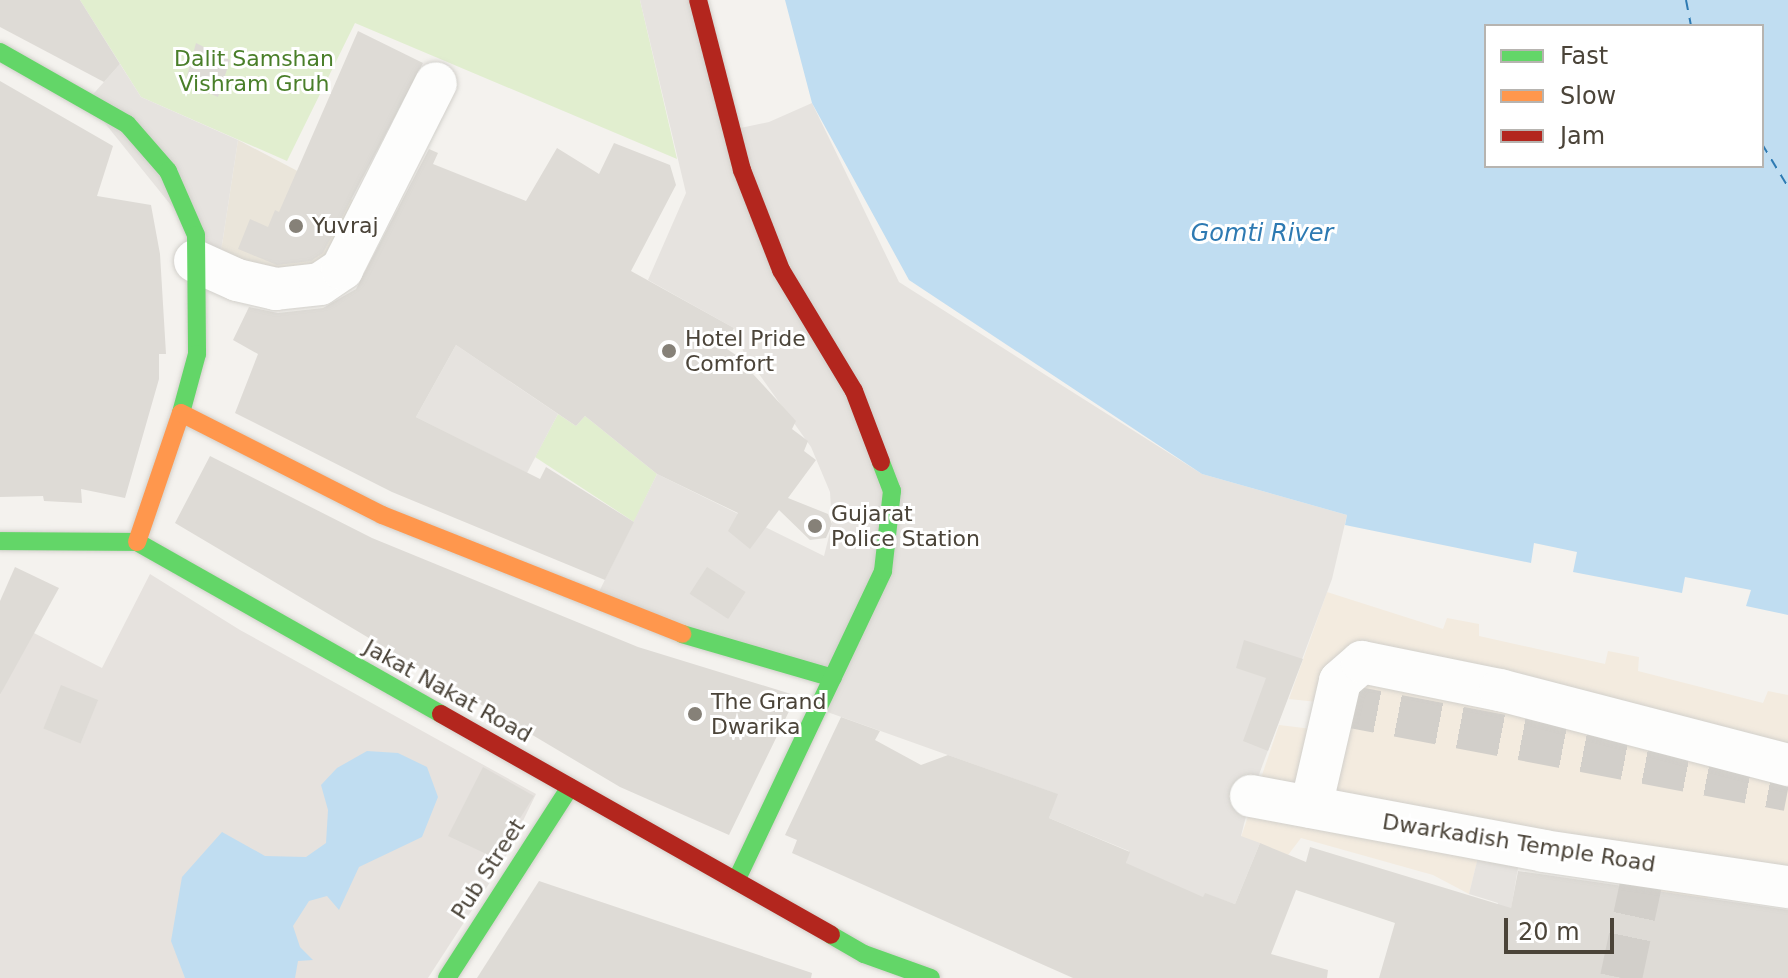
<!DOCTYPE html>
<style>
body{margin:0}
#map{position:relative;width:1788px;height:978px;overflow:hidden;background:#f4f2ee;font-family:"DejaVu Sans",sans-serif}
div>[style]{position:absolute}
.commercial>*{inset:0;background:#f3ebdf}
.industrial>*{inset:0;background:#e6e2de}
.education>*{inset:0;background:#eae5da}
.green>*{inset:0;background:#e1eecf}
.parking>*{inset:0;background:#e6e3df}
.water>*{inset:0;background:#c0ddf1}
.ferry>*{height:2px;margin-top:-1px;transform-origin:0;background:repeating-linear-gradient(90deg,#2e7ab2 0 10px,transparent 0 18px)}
.building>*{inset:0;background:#dedbd6;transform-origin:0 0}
.street-tunnel>*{height:42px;margin-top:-21px;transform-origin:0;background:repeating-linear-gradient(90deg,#d2cfca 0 42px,transparent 0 63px)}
.roads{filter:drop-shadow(0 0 2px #d2d0cb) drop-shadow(0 0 2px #d2d0cb)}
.street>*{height:42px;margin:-21px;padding:0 21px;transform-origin:21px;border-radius:21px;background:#fdfdfc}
.fast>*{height:18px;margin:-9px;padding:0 9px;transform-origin:9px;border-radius:9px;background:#63d668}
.slow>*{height:18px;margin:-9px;padding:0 9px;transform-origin:9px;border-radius:9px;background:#ff974d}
.jam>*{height:18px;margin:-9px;padding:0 9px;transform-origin:9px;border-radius:9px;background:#b3261e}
.dots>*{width:22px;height:22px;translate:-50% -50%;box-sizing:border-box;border:4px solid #fff;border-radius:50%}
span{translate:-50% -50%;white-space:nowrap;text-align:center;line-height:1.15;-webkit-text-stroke:6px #fff;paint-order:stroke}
.park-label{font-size:22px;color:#4a7f2a}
.poi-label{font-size:22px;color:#4b4439}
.left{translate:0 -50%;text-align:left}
.street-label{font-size:22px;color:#4b4439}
.water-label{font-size:24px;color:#2e7ab2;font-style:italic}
.legend{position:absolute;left:1484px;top:24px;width:280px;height:144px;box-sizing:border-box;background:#fff;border:2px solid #b7b4b0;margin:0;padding:10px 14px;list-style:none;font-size:24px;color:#4b4439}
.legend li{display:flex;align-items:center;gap:16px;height:40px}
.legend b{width:40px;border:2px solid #b7b4b0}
.scale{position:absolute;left:1504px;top:918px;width:110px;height:36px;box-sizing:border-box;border:4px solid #4b4439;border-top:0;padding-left:10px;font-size:24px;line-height:28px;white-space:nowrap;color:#4b4439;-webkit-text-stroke:6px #fff;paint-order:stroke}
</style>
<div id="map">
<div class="commercial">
<i style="clip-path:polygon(1327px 592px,1443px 629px,1447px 618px,1479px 624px,1479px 636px,1605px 664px,1608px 651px,1639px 657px,1638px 671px,1763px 703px,1768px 691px,1788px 695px,1788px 904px,1710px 891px,1707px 901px,1479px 854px,1469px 894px,1433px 875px,1301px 838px,1288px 855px,1241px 837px,1279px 725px,1329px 731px,1336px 704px,1289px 699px)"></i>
</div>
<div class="industrial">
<i style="clip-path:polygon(150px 574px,240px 630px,536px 794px,503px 862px,428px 978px,0 978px,0 695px,30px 631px,102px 668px)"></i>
</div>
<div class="education">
<i style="clip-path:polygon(238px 140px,374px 211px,342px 269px,218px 271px)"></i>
</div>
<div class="green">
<i style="clip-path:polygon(80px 0,640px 0,677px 159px,355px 23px,287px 161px,141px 97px)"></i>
<i style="clip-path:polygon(558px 414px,576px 426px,585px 416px,657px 474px,634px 522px,535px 457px)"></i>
</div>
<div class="parking">
<i style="clip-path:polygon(640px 0,698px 0,731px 130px,769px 122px,812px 103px,899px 282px,1202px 474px,1347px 515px,1332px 579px,1251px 796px,1241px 836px,1260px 843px,1235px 904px,1205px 894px,1180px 949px,1126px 863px,1129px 851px,1049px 818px,1057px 794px,819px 709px,833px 678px,594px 602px,657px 474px,824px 556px,832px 524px,830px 492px,811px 447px,744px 353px,734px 328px,648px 280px,686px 193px)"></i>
<i style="clip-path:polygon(120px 64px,141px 97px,238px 140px,218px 271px,195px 235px,87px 101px)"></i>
<i style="clip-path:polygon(456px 345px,558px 414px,527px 473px,416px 417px)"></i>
<i style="clip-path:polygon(1479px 853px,1519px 862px,1510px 915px,1495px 913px,1498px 903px,1469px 894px)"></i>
</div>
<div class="water">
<i style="clip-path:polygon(evenodd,785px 0,1788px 0,1788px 615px,1746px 606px,1751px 590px,1685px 577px,1682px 593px,1573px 572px,1577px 552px,1534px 543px,1531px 563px,1345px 525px,1347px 515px,1202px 474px,909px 280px,812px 103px,785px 0,1762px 26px,1762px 166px,1486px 166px,1486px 26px,1762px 26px)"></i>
<i style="clip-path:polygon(367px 751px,398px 753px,427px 767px,438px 797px,422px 837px,359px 867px,339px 910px,327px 896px,309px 901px,293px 926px,300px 947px,313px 960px,298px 961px,295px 978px,185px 978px,171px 941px,182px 877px,222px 832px,265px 856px,306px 857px,326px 843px,328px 810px,321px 785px,337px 768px)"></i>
</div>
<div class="ferry">
<i style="left:1686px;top:0;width:26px;rotate:79deg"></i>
<i style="left:1762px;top:144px;width:50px;rotate:58.8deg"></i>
</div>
<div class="building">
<i style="clip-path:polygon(0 0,80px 0,120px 64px,104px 82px,0 27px)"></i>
<i style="clip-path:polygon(358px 31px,423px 63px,323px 253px,311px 261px,277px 265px,238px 249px,250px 219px,268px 227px,275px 210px,279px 212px)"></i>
<i style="clip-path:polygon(196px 43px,230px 60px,218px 97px,185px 83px)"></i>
<i style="clip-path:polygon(0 81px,113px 146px,97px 196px,151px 205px,160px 254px,166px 354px,159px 354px,159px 379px,125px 498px,81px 489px,82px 503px,44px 501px,43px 496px,0 497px)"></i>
<i style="clip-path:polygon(614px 143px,670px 165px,676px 185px,631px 271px,734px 328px,724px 347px,757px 369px,753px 374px,796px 421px,792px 429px,808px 441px,804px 451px,816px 460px,788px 498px,828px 514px,832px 524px,826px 538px,810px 540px,779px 510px,750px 549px,728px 531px,738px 513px,657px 474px,585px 416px,576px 426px,456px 345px,416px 417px,540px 479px,546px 467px,634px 522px,605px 580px,392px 492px,235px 413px,258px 354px,233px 340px,249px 307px,278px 313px,323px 308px,356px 289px,429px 149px,438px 153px,433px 164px,526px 201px,557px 148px,599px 174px)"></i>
<i style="clip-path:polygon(210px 456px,372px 538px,638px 647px,791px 694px,794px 701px,729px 835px,620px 787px,175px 523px)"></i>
<i style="clip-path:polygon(15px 567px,59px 588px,0 695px,0 601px)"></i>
<i style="left:707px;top:567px;width:46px;height:32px;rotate:33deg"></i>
<i style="clip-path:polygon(1244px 640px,1303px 659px,1268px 751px,1243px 741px,1266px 678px,1236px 668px)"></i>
<i style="left:61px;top:685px;width:40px;height:47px;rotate:22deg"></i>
<i style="clip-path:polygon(841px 717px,880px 731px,875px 740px,921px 765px,948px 755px,1058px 794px,1049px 818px,1130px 852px,1126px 863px,1203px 897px,1205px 893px,1235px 904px,1260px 843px,1306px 862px,1310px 847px,1511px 908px,1518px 871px,1788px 910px,1788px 978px,1379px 978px,1395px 923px,1296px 890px,1271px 954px,1328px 970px,1327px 978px,1073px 978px,792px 853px,797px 840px,785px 835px)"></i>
<i style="clip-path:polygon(483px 767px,534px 796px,495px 858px,448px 836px)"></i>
<i style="clip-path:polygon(539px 881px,812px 973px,811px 978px,477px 978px)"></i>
</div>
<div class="street-tunnel">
<i style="left:1336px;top:704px;width:460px;rotate:10.8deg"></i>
<i style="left:1621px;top:978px;width:116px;rotate:-78deg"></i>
</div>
<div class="roads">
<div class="street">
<i style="left:195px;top:261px;width:46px;rotate:24.3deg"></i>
<i style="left:237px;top:280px;width:40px;rotate:13deg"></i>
<i style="left:276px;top:289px;width:44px;rotate:-6.5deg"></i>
<i style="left:320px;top:284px;width:27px;rotate:-34deg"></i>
<i style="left:342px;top:269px;width:208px;rotate:-63.2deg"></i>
<i style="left:1251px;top:796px;width:298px;rotate:10.6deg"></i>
<i style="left:1544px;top:851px;width:247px;rotate:8.4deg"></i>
<i style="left:1311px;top:807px;width:129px;rotate:-77deg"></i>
<i style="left:1340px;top:681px;width:29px;rotate:-41deg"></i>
<i style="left:1362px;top:662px;width:141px;rotate:11.5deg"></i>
<i style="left:1500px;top:690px;width:298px;rotate:14.6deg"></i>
</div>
<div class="fast">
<i style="left:0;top:52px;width:146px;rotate:29.6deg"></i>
<i style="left:127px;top:124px;width:62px;rotate:48.9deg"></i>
<i style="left:168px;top:171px;width:70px;rotate:66.4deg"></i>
<i style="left:196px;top:235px;width:119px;rotate:89.5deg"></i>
<i style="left:197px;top:354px;width:61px;rotate:105.2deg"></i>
<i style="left:0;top:541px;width:137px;rotate:0.4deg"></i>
<i style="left:137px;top:542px;width:349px;rotate:29.5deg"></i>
<i style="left:682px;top:634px;width:157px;rotate:16.2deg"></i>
<i style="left:736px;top:881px;width:343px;rotate:-64.6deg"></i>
<i style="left:883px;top:571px;width:81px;rotate:-83.6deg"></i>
<i style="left:892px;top:491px;width:31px;rotate:-111deg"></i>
<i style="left:831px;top:935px;width:38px;rotate:30deg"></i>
<i style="left:864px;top:954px;width:71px;rotate:19.7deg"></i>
<i style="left:447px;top:978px;width:227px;rotate:-57.2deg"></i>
</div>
<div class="slow">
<i style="left:137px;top:542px;width:136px;rotate:-71.2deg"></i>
<i style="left:181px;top:413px;width:225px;rotate:26.9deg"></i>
<i style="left:382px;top:515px;width:323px;rotate:21.6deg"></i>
</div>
<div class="jam">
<i style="left:698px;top:0;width:176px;rotate:75.5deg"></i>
<i style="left:742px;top:170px;width:107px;rotate:68.7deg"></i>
<i style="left:781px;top:270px;width:141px;rotate:58.9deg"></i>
<i style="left:854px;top:391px;width:76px;rotate:69.2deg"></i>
<i style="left:441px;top:714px;width:448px;rotate:29.5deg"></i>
</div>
</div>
<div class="dots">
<i style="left:296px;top:226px;background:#868178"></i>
<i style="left:669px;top:351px;background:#868178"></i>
<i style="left:815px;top:526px;background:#868178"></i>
<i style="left:695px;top:714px;background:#868178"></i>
</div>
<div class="park-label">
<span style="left:254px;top:71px">Dalit Samshan<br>Vishram Gruh</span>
</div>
<div class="poi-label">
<span class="left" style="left:312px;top:226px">Yuvraj</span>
<span class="left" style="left:685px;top:351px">Hotel Pride<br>Comfort</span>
<span class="left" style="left:831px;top:526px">Gujarat<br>Police Station</span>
<span class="left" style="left:711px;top:714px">The Grand<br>Dwarika</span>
</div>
<div class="street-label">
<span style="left:448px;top:691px;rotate:29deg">Jakat Nakat Road</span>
<span style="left:1519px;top:843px;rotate:9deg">Dwarkadish Temple Road</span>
<span style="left:488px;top:869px;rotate:-57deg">Pub Street</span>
</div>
<div class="water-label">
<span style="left:1262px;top:234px">Gomti River</span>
</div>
<ul class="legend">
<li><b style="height:10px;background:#63d668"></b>Fast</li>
<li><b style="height:10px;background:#ff974d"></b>Slow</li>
<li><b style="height:10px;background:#b3261e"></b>Jam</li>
</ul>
<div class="scale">20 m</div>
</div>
